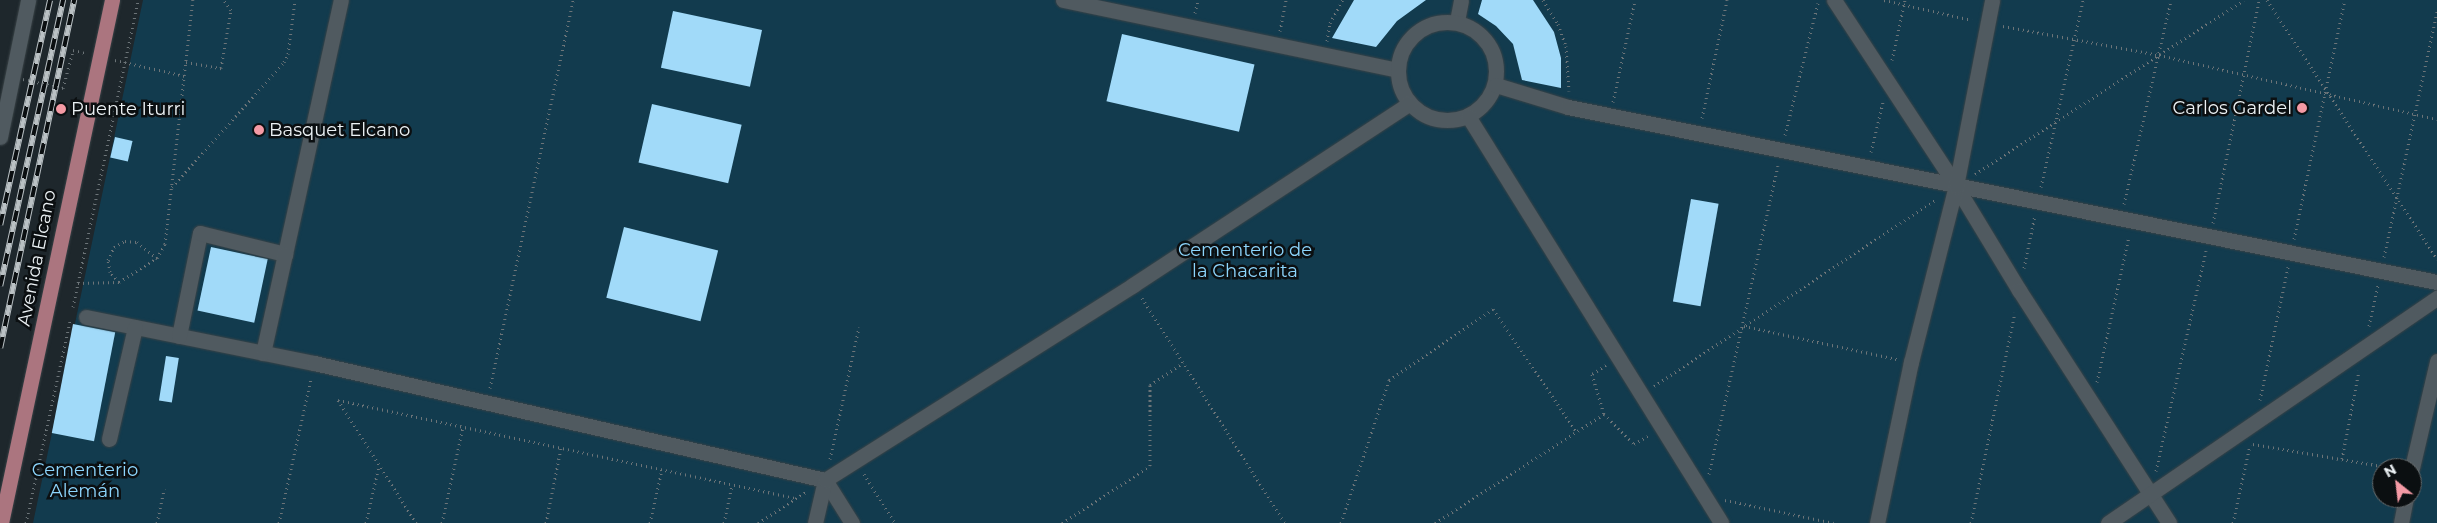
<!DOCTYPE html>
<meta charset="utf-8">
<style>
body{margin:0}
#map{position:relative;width:2437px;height:523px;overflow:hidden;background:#1e272c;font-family:Montserrat,sans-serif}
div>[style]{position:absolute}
.green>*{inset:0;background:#123b4e}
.building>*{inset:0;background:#a1daf9;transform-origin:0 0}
.path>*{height:3px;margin-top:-1.5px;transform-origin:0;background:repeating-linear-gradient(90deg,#6c7478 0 1px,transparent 0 5px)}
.roads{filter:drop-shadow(0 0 1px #394246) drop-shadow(0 0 1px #394246)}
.minor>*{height:15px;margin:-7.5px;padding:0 7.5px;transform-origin:7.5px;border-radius:7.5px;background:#505a60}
.minor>.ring{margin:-7.5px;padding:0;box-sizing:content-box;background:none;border:15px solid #505a60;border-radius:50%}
.major>*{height:15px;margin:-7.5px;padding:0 7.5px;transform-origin:7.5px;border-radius:7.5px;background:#ab757f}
.rail>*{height:5.5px;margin-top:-2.75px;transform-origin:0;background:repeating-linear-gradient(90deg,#0b0f11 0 11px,#bac1c4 0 22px);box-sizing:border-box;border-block:1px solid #bac1c4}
.path-bridge>*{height:3px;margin-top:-1.5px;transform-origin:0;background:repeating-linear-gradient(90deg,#6c7478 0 1px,transparent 0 5px)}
.dots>*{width:14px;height:14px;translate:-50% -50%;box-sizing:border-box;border:2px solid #0b0f11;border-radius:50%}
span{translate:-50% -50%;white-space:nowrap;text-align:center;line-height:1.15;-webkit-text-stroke:5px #0b0f11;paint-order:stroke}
.poi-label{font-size:18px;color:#ecf2f5}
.right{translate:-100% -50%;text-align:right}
.left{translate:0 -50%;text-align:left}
.park-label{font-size:18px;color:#8dd6fd}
.street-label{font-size:18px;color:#ecf2f5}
.north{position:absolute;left:2372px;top:458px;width:50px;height:50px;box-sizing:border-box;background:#0b0f11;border:1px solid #656a6c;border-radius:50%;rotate:331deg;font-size:14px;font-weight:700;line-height:20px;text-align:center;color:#ecf2f5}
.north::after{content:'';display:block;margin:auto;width:18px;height:22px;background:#f49aa5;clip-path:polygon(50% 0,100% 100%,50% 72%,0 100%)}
</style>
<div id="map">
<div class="green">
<i style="clip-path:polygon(evenodd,143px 0,2437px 0,2437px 523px,33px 523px,143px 0,2382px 468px,2412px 468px,2412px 498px,2382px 498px,2382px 468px)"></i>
</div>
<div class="building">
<i style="clip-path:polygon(1354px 0,1426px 0,1397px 21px,1376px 47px,1332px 38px)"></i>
<i style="clip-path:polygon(1482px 0,1533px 0,1554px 32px,1561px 58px,1561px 88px,1522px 80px,1513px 44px,1496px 26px,1478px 14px)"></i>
<i style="left:673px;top:11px;width:91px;height:58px;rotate:12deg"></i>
<i style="left:1122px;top:34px;width:136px;height:69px;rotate:13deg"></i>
<i style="left:652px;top:104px;width:92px;height:60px;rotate:13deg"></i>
<i style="left:115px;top:137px;width:18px;height:21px;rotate:13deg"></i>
<i style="left:1691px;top:199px;width:28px;height:104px;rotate:10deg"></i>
<i style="left:624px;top:227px;width:97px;height:73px;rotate:14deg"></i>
<i style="left:211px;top:247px;width:58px;height:65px;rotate:12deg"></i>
<i style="left:73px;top:324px;width:43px;height:111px;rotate:11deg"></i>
<i style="left:166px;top:356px;width:13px;height:45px;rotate:9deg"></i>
</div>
<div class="path">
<i style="left:1543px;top:0;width:28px;rotate:58deg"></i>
<i style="left:1558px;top:24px;width:23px;rotate:70deg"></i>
<i style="left:1566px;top:46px;width:45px;rotate:86.2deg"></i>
<i style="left:1884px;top:0;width:90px;rotate:12.8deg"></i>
<i style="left:2267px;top:0;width:310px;rotate:56.7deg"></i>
<i style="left:1195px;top:13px;width:13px;rotate:-77deg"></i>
<i style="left:2003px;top:26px;width:159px;rotate:10.5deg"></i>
<i style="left:2159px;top:55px;width:285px;rotate:13deg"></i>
<i style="left:1280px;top:31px;width:32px;rotate:-79deg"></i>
<i style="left:1327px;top:41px;width:18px;rotate:-81deg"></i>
<i style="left:1330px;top:23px;width:26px;rotate:-61deg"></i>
<i style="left:115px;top:60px;width:72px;rotate:12.9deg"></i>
<i style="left:1892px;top:60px;width:61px;rotate:-77.8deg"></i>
<i style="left:186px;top:62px;width:36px;rotate:10deg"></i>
<i style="left:221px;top:68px;width:59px;rotate:-80.2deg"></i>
<i style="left:231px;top:10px;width:12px;rotate:-125deg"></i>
<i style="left:63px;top:88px;width:39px;rotate:-75deg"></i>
<i style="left:73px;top:50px;width:12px;rotate:14deg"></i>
<i style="left:1613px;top:102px;width:104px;rotate:-77.8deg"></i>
<i style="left:1702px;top:118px;width:121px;rotate:-78deg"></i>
<i style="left:1785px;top:135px;width:136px;rotate:-76deg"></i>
<i style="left:1871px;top:152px;width:51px;rotate:-76.5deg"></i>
<i style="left:1975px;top:174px;width:320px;rotate:-32.9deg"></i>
<i style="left:172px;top:187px;width:168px;rotate:-48.1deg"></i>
<i style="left:284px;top:62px;width:9px;rotate:-63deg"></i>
<i style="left:288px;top:54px;width:54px;rotate:-82.6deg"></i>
<i style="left:2041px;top:187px;width:192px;rotate:-77.3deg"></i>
<i style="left:2124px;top:204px;width:209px;rotate:-77deg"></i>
<i style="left:2213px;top:223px;width:228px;rotate:-78.3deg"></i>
<i style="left:2294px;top:239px;width:244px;rotate:-78deg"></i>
<i style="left:2384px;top:257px;width:252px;rotate:-77.8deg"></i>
<i style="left:2024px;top:268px;width:54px;rotate:-78.3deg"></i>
<i style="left:119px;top:282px;width:13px;rotate:-132deg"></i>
<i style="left:110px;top:272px;width:12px;rotate:-99deg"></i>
<i style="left:108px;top:260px;width:14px;rotate:-65deg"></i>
<i style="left:114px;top:247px;width:13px;rotate:-29deg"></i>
<i style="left:125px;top:241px;width:12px;rotate:5deg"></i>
<i style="left:137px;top:242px;width:26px;rotate:39deg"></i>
<i style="left:78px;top:283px;width:41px;rotate:-1.4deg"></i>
<i style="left:119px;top:282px;width:45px;rotate:-32.3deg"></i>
<i style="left:157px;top:258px;width:16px;rotate:-60deg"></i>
<i style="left:165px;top:244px;width:246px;rotate:-83.5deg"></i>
<i style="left:1142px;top:298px;width:267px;rotate:57.6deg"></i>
<i style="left:73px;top:307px;width:314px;rotate:-78deg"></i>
<i style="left:1744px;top:326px;width:157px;rotate:12.2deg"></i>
<i style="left:2369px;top:326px;width:42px;rotate:-77.6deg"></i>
<i style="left:1606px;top:365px;width:17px;rotate:147deg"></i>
<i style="left:1592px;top:374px;width:42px;rotate:73.3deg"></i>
<i style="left:1604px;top:414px;width:42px;rotate:45deg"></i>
<i style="left:1634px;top:444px;width:16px;rotate:-30deg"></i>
<i style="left:2097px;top:382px;width:149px;rotate:-77.6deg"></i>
<i style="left:1654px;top:386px;width:338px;rotate:-33.5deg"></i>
<i style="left:490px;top:388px;width:397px;rotate:-77.9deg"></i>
<i style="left:338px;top:400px;width:468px;rotate:12.1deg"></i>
<i style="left:338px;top:400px;width:146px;rotate:57.6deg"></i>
<i style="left:2260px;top:400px;width:136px;rotate:-78.1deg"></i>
<i style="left:2253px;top:444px;width:142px;rotate:9.7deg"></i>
<i style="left:830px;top:459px;width:135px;rotate:-77.6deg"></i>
<i style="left:2342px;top:459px;width:90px;rotate:-79.1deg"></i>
<i style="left:2156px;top:471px;width:226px;rotate:-77.2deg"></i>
<i style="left:864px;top:474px;width:58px;rotate:57.7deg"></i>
<i style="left:1709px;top:474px;width:316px;rotate:-77.4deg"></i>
<i style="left:1725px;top:500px;width:111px;rotate:11.9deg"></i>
<i style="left:26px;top:523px;width:207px;rotate:-77.7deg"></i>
<i style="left:157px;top:523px;width:35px;rotate:-78deg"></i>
<i style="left:279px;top:523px;width:148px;rotate:-77.5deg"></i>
<i style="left:366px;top:523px;width:58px;rotate:-77.2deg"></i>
<i style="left:442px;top:523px;width:98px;rotate:-77.7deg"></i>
<i style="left:546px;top:523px;width:76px;rotate:-78.7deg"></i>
<i style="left:650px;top:523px;width:55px;rotate:-77.5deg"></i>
<i style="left:724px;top:523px;width:39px;rotate:-78deg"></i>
<i style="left:758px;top:523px;width:57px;rotate:-32.9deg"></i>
<i style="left:1062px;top:523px;width:105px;rotate:-32.9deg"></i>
<i style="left:1150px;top:466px;width:81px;rotate:-90deg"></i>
<i style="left:1150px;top:385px;width:40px;rotate:-34deg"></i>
<i style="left:1341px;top:523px;width:151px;rotate:-71.4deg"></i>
<i style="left:1389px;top:380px;width:126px;rotate:-34.3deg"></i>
<i style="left:1493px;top:309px;width:148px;rotate:55.8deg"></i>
<i style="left:1435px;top:523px;width:201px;rotate:-32.8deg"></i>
<i style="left:1971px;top:523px;width:215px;rotate:-78.2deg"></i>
<i style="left:2233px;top:523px;width:80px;rotate:-77.7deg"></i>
</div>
<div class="roads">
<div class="minor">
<i style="left:1063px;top:0;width:341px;rotate:11.8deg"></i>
<i style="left:1834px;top:0;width:222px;rotate:56.7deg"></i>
<i style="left:1956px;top:186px;width:122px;rotate:58.8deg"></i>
<i style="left:2019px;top:290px;width:277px;rotate:57.2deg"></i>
<i style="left:1457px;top:21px;width:21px;rotate:-79deg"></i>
<i class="ring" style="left:1398px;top:22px;width:83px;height:83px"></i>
<i style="left:1496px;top:85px;width:75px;rotate:17deg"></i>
<i style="left:1568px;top:107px;width:886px;rotate:11.39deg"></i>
<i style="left:1468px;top:116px;width:479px;rotate:58.1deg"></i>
<i style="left:0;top:137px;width:140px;rotate:-78.4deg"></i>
<i style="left:86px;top:317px;width:233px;rotate:11.4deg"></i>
<i style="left:314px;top:363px;width:524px;rotate:12.9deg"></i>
<i style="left:825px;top:480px;width:51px;rotate:57.9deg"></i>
<i style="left:179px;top:336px;width:105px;rotate:-78.5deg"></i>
<i style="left:200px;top:233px;width:88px;rotate:13.9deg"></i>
<i style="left:285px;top:254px;width:260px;rotate:-77.6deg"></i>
<i style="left:263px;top:353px;width:101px;rotate:-77.5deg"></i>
<i style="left:109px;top:439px;width:115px;rotate:-76.9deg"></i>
<i style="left:2412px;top:468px;width:110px;rotate:-76.8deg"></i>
<i style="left:815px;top:523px;width:44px;rotate:-76.9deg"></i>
<i style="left:825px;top:480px;width:365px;rotate:-32.3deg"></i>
<i style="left:1133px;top:285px;width:330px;rotate:-33.3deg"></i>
<i style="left:1877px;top:523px;width:165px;rotate:-78.1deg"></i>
<i style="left:1911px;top:362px;width:182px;rotate:-75.7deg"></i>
<i style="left:1956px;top:186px;width:189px;rotate:-79deg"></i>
<i style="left:2108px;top:523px;width:399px;rotate:-34.4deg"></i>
<i style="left:2401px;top:523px;width:25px;rotate:-79deg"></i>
</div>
<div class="major">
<i style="left:1px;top:523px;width:535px;rotate:-78.02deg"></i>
</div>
</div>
<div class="rail">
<i style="left:0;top:225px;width:230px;rotate:-77.5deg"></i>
<i style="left:0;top:286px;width:293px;rotate:-77.6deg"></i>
<i style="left:0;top:348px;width:356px;rotate:-78deg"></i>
</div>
<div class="path-bridge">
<i style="left:23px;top:79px;width:41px;rotate:12.7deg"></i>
</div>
<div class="dots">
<i style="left:2302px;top:108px;background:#f49aa5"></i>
<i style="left:61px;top:109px;background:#f49aa5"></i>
<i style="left:259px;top:130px;background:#f49aa5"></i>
</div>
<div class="poi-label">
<span class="right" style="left:2292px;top:108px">Carlos Gardel</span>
<span class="left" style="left:71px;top:109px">Puente Iturri</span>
<span class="left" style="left:269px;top:130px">Basquet Elcano</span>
</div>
<div class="park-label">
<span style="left:1245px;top:261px">Cementerio de<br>la Chacarita</span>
<span style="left:85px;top:481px">Cementerio<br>Alemán</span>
</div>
<div class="street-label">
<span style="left:37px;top:258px;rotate:-79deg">Avenida Elcano</span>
</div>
<div class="north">N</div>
</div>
